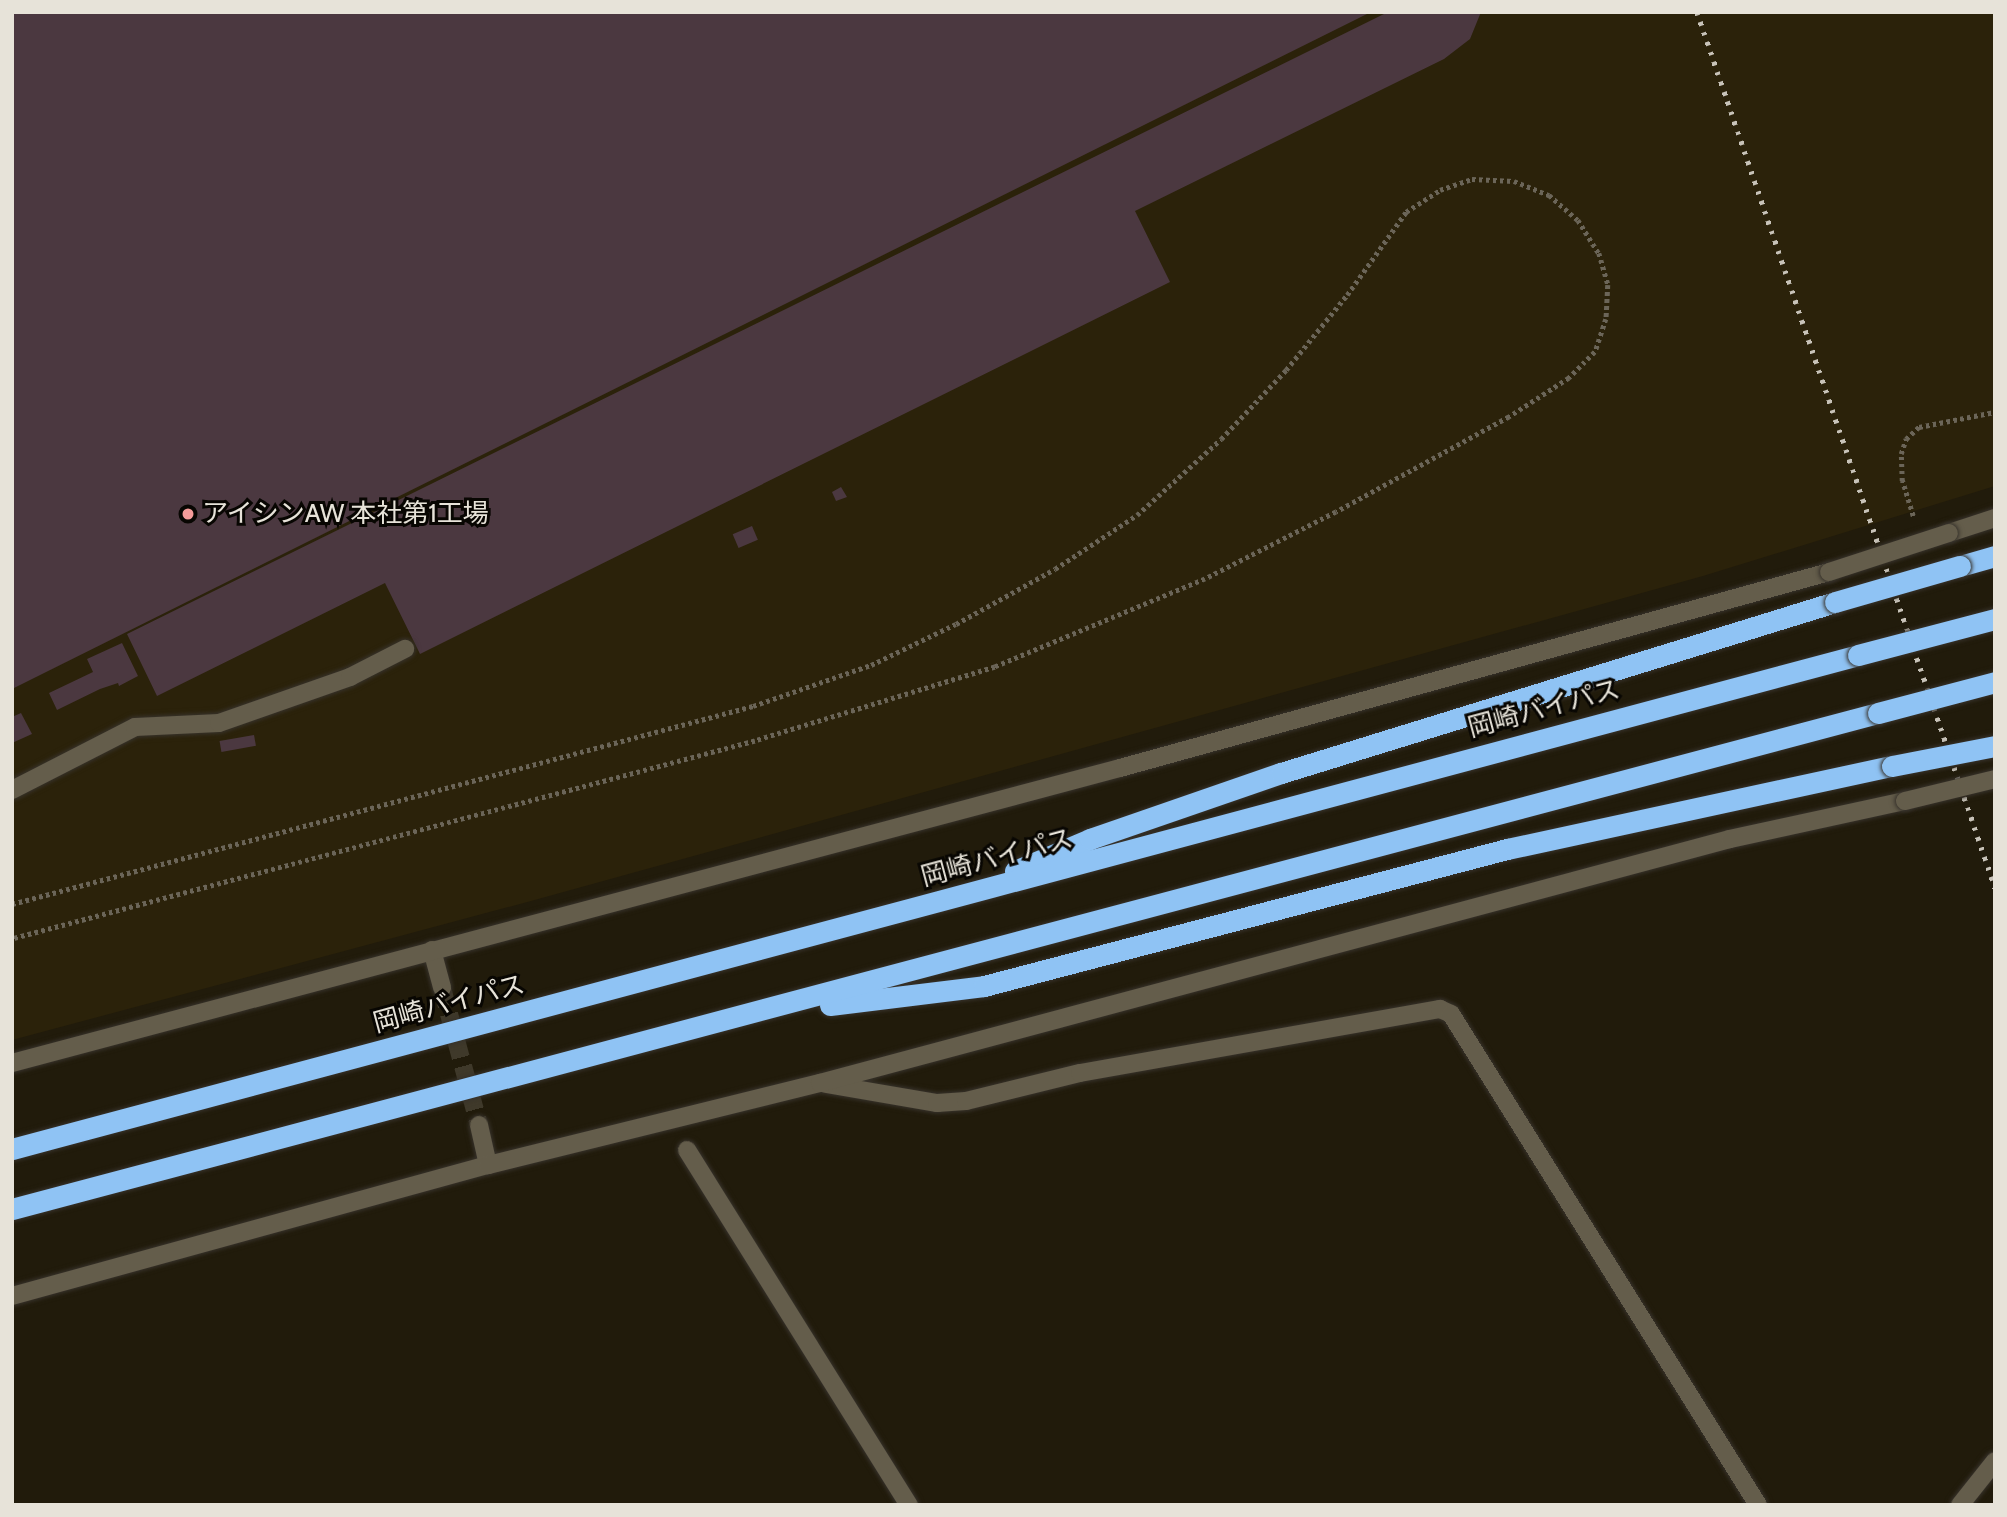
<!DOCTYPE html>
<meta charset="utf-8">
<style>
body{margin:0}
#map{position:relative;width:2007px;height:1517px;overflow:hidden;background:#211b0b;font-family:Cabin,"Noto Sans JP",sans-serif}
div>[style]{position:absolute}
.built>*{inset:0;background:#2b220a}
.building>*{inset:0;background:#4b3840;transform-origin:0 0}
.street-tunnel>*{height:18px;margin-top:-9px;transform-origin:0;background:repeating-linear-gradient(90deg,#3f392a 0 18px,transparent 0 27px)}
.path>*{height:4.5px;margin-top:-2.25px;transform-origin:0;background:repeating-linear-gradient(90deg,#6b6558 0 3.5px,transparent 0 7px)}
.roads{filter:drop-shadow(0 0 2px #37322b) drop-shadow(0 0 2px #37322b)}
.lane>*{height:18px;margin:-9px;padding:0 9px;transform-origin:9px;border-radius:9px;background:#645d4b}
.street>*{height:18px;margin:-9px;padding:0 9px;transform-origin:9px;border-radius:9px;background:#645d4b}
.highway>*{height:21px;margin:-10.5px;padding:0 10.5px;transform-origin:10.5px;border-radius:10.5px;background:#8fc3f4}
.rail>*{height:5px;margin-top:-2.5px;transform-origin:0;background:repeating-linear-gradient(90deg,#c8c3b9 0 3.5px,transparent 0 10.5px)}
.bridges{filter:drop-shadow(0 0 2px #37322b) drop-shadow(0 0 2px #37322b)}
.street-bridge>*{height:18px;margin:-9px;padding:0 9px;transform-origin:9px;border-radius:9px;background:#645d4b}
.highway-bridge>*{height:21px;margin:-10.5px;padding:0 10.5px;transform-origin:10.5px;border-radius:10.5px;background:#8fc3f4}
.dots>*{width:19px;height:19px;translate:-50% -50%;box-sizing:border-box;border:4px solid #080602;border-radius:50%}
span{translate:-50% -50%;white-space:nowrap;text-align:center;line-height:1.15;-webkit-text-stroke:6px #080602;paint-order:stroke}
.poi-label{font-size:26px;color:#e7e3d9}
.left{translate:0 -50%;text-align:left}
.street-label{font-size:26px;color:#e7e3d9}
.frame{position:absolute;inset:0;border:14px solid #e7e3d9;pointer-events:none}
</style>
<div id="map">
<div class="built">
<i style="clip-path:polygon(12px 12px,1995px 12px,1995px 486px,1703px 576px,531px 901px,12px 1040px)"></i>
</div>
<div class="building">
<i style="clip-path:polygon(12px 12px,1371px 12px,12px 689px)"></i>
<i style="clip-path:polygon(1388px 12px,1481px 12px,1470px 39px,1444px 59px,1135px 211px,1170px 282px,420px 654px,385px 583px,157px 696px,127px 634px)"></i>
<i style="clip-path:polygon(841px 487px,847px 497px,836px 501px,832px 492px)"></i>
<i style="left:752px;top:526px;width:15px;height:21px;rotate:67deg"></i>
<i style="clip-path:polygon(122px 643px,138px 676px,119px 686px,118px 683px,100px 689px,57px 710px,49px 693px,93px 672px,87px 659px)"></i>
<i style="clip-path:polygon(21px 713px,32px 734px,12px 743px,12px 717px)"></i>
<i style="left:254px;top:735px;width:11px;height:35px;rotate:80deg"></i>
</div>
<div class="street-tunnel">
<i style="left:442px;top:988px;width:142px;rotate:74.9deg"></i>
</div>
<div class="path">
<i style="left:1913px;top:516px;width:37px;rotate:-107deg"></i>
<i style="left:1902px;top:481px;width:27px;rotate:-92deg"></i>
<i style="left:1901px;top:454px;width:16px;rotate:-72deg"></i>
<i style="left:1906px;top:439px;width:18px;rotate:-43deg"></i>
<i style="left:1919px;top:427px;width:77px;rotate:-11.2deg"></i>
<i style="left:12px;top:904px;width:767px;rotate:-14.96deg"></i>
<i style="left:753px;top:706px;width:125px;rotate:-19.2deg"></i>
<i style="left:871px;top:665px;width:94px;rotate:-25.8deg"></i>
<i style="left:956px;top:624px;width:113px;rotate:-29.1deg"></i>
<i style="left:1055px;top:569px;width:98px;rotate:-33.4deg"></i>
<i style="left:1137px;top:515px;width:113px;rotate:-42.1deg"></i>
<i style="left:1221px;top:439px;width:95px;rotate:-46.7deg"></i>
<i style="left:1286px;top:370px;width:97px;rotate:-50.9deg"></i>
<i style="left:1347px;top:295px;width:102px;rotate:-54.6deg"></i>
<i style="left:1406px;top:212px;width:40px;rotate:-32.9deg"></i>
<i style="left:1440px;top:190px;width:34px;rotate:-19deg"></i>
<i style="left:1472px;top:179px;width:42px;rotate:2.7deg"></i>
<i style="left:1514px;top:181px;width:38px;rotate:22deg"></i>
<i style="left:1549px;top:195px;width:38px;rotate:41deg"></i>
<i style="left:1578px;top:220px;width:39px;rotate:58deg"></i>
<i style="left:1599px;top:253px;width:33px;rotate:74deg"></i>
<i style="left:1608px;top:285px;width:34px;rotate:93deg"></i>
<i style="left:1606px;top:319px;width:35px;rotate:108deg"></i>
<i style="left:1595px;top:352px;width:37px;rotate:135deg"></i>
<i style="left:1569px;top:378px;width:72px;rotate:147deg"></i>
<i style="left:1509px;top:417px;width:197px;rotate:151.2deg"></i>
<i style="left:1336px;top:512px;width:147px;rotate:152.9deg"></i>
<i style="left:1205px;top:579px;width:228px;rotate:157.3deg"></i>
<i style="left:995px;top:667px;width:251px;rotate:162.9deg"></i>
<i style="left:755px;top:741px;width:769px;rotate:165.08deg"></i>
</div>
<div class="roads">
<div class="lane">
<i style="left:12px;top:790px;width:138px;rotate:-27.1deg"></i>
<i style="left:135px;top:727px;width:84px;rotate:-2.7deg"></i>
<i style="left:219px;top:723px;width:139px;rotate:-19.3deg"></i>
<i style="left:350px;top:677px;width:62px;rotate:-27deg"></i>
</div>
<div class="street">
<i style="left:1949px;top:533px;width:48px;rotate:-18.1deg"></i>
<i style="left:432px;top:950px;width:39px;rotate:75deg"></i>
<i style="left:12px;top:1063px;width:1147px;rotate:-14.91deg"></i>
<i style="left:1120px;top:768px;width:736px;rotate:-15.45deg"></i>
<i style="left:826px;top:1084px;width:113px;rotate:9.7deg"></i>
<i style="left:937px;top:1103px;width:29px;rotate:-4deg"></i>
<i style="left:966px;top:1101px;width:117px;rotate:-13.8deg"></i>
<i style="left:1080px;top:1073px;width:366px;rotate:-10.1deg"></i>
<i style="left:1440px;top:1009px;width:12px;rotate:24deg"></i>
<i style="left:1451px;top:1014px;width:579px;rotate:57.98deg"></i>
<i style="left:479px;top:1125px;width:41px;rotate:77.3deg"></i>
<i style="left:687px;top:1150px;width:419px;rotate:58deg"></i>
<i style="left:12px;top:1296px;width:494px;rotate:-15.4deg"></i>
<i style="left:488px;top:1165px;width:342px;rotate:-13.9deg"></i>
<i style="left:820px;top:1083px;width:942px;rotate:-15.01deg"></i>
<i style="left:1730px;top:839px;width:179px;rotate:-12.3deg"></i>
<i style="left:1960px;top:1505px;width:56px;rotate:-51.5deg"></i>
</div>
<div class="highway">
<i style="left:1960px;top:566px;width:36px;rotate:-16deg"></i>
<i style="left:1015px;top:871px;width:82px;rotate:-23.1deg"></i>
<i style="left:1090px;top:839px;width:202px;rotate:-19.1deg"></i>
<i style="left:1281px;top:773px;width:580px;rotate:-17.15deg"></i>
<i style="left:830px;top:1005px;width:155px;rotate:-7deg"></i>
<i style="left:984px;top:986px;width:541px;rotate:-14.68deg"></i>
<i style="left:1507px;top:849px;width:394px;rotate:-12.2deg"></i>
<i style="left:12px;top:1149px;width:1911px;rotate:-14.98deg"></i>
<i style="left:12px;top:1209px;width:1931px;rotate:-14.89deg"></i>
</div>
</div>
<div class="rail">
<i style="left:1697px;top:12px;width:925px;rotate:71.21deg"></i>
</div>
<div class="bridges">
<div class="street-bridge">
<i style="left:1829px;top:572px;width:126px;rotate:-18deg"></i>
<i style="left:1905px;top:801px;width:93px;rotate:-13.7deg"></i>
</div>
<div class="highway-bridge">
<i style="left:1835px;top:602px;width:130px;rotate:-16.1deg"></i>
<i style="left:1858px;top:655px;width:142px;rotate:-14.7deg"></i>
<i style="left:1878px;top:713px;width:121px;rotate:-14.8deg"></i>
<i style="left:1892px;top:766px;width:105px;rotate:-11deg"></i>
</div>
</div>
<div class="dots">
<i style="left:188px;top:514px;background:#f59b99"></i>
</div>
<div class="poi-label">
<span class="left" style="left:202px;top:514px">アイシンAW 本社第1工場</span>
</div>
<div class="street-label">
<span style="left:1544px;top:709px;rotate:-15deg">岡崎バイパス</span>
<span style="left:997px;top:858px;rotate:-15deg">岡崎バイパス</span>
<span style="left:449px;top:1004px;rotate:-15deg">岡崎バイパス</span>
</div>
<div class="frame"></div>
</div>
